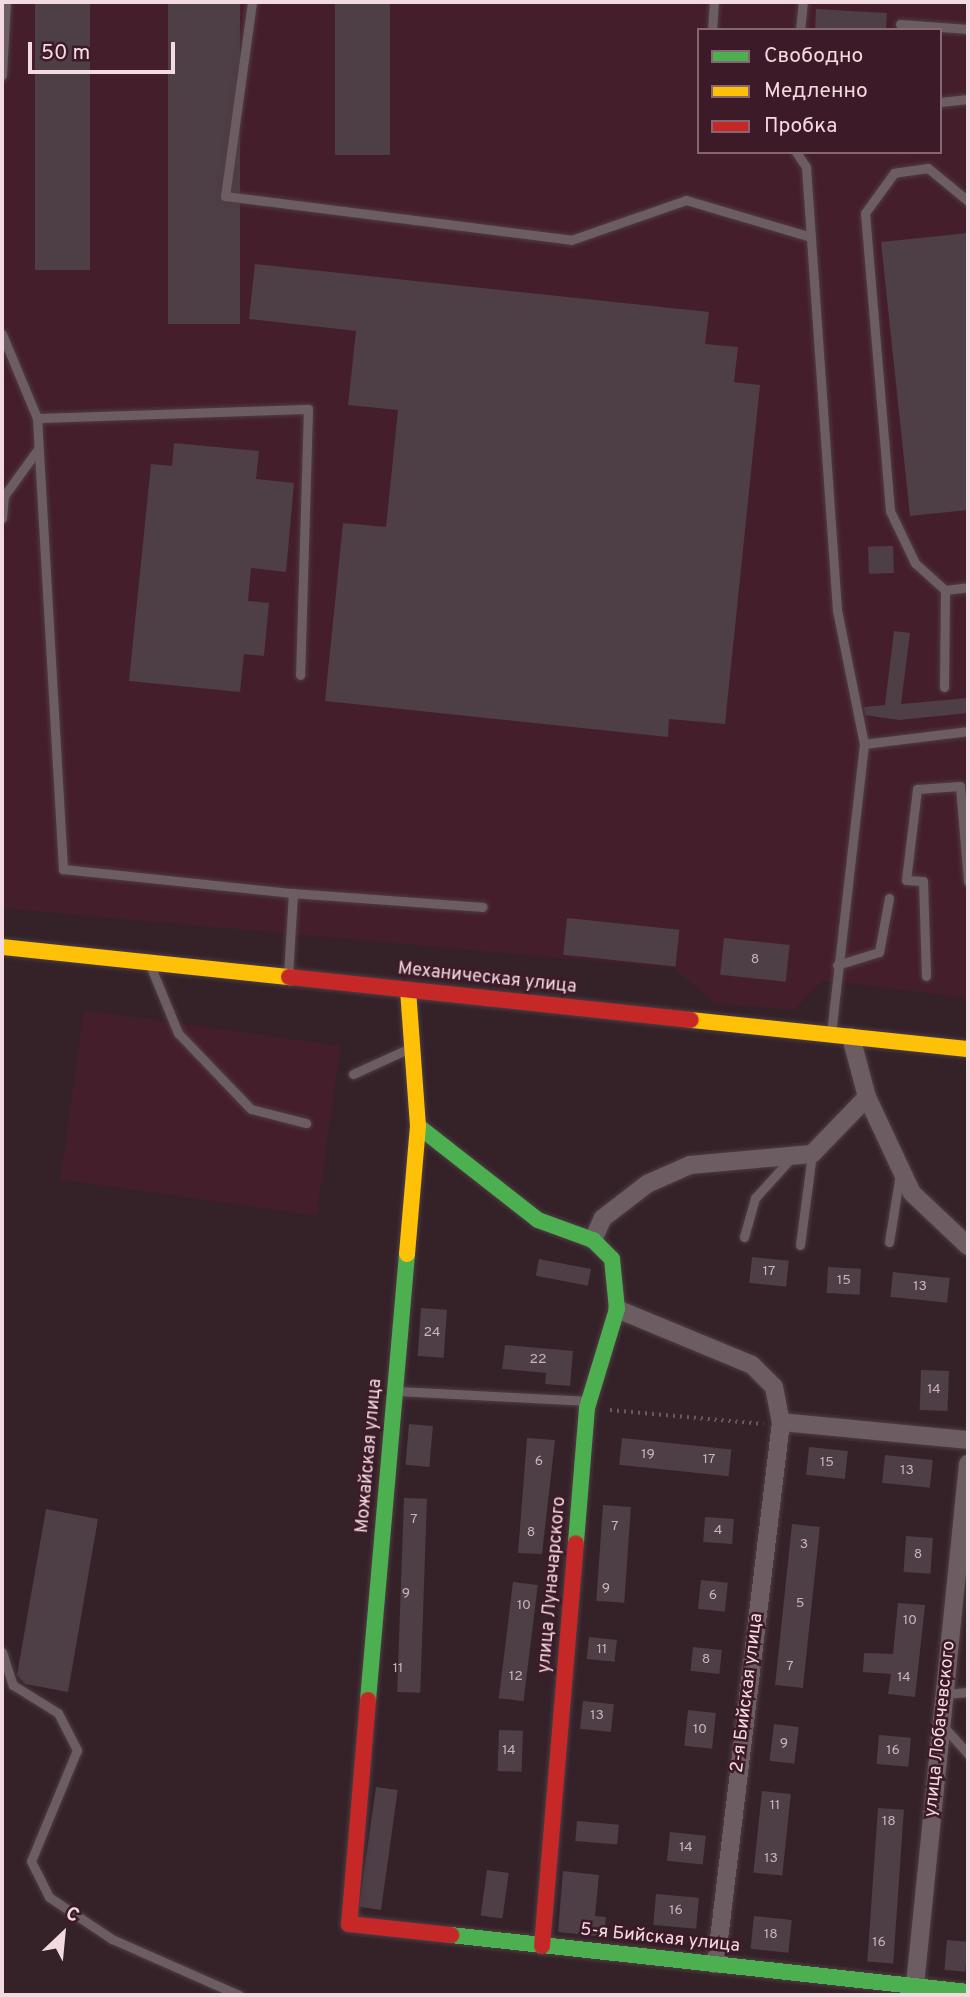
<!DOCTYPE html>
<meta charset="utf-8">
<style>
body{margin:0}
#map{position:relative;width:970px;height:1997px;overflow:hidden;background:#352229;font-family:Overpass,sans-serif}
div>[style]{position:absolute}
.built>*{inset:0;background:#451e2c;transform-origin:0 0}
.building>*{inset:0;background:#4e3e45;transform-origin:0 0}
.path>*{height:3.5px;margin-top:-1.75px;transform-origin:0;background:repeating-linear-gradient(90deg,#68595f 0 2px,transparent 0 7px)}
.roads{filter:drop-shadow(0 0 2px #4e3d43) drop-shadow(0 0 2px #4e3d43)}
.lane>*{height:9px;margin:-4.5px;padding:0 4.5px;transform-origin:4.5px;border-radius:4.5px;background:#6c5d62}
.street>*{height:18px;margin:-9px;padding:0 9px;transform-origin:9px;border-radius:9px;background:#6c5d62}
.fast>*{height:16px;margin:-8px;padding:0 8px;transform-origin:8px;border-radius:8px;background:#4caf50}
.slow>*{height:16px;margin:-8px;padding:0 8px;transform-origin:8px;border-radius:8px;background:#ffc107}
.jam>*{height:16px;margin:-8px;padding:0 8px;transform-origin:8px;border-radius:8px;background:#c62828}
span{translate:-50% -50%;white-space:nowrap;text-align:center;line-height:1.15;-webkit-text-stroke:5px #3d1a27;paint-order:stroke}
.number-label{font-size:14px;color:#cab3ba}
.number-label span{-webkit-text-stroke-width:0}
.street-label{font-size:18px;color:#f3dae1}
.frame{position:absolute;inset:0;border:4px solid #f3dae1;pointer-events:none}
.legend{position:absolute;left:697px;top:28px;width:245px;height:126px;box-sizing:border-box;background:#3d1a27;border:2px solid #866771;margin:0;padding:9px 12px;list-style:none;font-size:21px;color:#f3dae1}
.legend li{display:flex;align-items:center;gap:14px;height:35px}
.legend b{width:35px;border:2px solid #866771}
.north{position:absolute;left:28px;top:1899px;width:70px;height:70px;-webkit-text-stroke:5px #3d1a27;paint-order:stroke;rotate:26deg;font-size:19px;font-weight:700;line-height:28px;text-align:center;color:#f3dae1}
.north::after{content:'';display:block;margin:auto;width:24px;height:32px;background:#f3dae1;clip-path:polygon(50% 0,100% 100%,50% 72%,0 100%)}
.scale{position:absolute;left:28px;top:42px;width:147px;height:32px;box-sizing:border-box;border:4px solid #f3dae1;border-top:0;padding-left:9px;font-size:21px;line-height:24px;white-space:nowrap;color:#f3dae1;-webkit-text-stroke:5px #3d1a27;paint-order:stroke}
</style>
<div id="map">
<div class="built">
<i style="clip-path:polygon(evenodd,2px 2px,968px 2px,968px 998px,835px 981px,821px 982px,794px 1010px,715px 1003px,674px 968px,2px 908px,2px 2px,699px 30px,940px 30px,940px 152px,699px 152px,699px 30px)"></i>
<i style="left:84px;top:1010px;width:259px;height:171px;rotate:8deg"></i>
</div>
<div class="building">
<i style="left:35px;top:2px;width:55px;height:268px"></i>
<i style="left:168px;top:2px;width:72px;height:322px"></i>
<i style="left:335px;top:2px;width:55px;height:153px"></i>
<i style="clip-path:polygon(816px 9px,887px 13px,886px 30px,815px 30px)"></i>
<i style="clip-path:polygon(968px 233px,968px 510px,910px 516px,881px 242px)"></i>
<i style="clip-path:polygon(255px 264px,709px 312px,705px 344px,738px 347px,734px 382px,760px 385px,725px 724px,669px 719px,668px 737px,325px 701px,343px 523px,386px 527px,398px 410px,348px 405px,356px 331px,249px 319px)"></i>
<i style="clip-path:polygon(174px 443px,259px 451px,256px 479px,294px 483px,286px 572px,251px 568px,248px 601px,269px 603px,264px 656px,244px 654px,240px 692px,129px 681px,151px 464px,172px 466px)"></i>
<i style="left:893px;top:546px;width:27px;height:25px;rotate:88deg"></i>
<i style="clip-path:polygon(894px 631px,910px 633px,901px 704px,968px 698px,968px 713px,899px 720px,865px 715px,864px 707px,885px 705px)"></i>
<i style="left:567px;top:918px;width:113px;height:37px;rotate:6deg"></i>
<i style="left:724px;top:938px;width:66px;height:37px;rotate:6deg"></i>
<i style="left:752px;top:1257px;width:37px;height:26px;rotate:6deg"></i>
<i style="left:539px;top:1259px;width:53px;height:17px;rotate:11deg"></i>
<i style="left:828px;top:1267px;width:33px;height:26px;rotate:3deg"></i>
<i style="left:893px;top:1272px;width:57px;height:25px;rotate:6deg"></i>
<i style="left:421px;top:1308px;width:26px;height:48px;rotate:4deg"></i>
<i style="clip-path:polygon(505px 1345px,573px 1351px,570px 1386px,545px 1384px,546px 1373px,502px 1369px)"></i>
<i style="left:921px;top:1370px;width:28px;height:40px;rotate:2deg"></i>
<i style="left:409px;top:1424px;width:24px;height:41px;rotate:5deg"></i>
<i style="clip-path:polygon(527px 1438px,555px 1440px,542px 1554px,518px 1553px)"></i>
<i style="left:622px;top:1438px;width:110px;height:27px;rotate:6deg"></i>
<i style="left:809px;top:1447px;width:39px;height:28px;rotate:6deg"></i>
<i style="left:885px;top:1455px;width:48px;height:28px;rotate:6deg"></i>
<i style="left:404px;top:1498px;width:23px;height:194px;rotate:2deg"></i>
<i style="left:603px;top:1505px;width:28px;height:96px;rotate:4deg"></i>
<i style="clip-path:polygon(46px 1509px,98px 1519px,68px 1692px,25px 1684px,17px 1675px)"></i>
<i style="left:705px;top:1517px;width:29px;height:25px;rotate:4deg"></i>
<i style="left:792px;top:1524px;width:28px;height:162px;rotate:6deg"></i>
<i style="left:906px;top:1536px;width:27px;height:36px;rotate:4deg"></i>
<i style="left:701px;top:1580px;width:27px;height:29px;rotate:6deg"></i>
<i style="left:513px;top:1582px;width:25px;height:117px;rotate:7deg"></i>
<i style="clip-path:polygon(898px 1603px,925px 1605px,915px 1697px,888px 1694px,891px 1674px,863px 1672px,864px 1653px,893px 1654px)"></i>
<i style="left:589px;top:1637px;width:28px;height:22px;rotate:6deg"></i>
<i style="left:693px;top:1647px;width:29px;height:24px;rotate:6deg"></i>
<i style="left:583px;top:1701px;width:31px;height:28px;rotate:6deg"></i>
<i style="left:688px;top:1710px;width:28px;height:36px;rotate:6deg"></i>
<i style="left:774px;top:1724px;width:25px;height:37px;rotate:7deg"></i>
<i style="left:499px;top:1730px;width:24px;height:41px;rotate:2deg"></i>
<i style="left:879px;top:1735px;width:32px;height:29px;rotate:5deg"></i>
<i style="left:376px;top:1787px;width:22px;height:121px;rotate:8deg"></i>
<i style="left:762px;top:1791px;width:29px;height:82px;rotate:6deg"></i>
<i style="left:878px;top:1808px;width:26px;height:154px;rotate:4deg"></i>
<i style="left:577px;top:1821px;width:42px;height:20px;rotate:5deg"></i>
<i style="left:670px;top:1832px;width:36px;height:29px;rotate:6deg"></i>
<i style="left:487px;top:1870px;width:22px;height:46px;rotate:8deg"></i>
<i style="clip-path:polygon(563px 1871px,599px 1875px,595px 1916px,606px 1917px,604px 1937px,558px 1932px)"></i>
<i style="left:656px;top:1894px;width:43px;height:31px;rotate:5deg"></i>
<i style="left:754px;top:1916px;width:38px;height:33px;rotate:6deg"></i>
<i style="left:947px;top:1940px;width:21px;height:30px;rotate:5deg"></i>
</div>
<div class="path">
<i style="left:610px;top:1410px;width:154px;rotate:5.2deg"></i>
</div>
<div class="roads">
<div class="lane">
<i style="left:252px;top:2px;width:196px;rotate:97.9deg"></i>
<i style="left:225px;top:196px;width:349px;rotate:7.2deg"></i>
<i style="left:571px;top:240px;width:122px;rotate:-19.2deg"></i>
<i style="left:686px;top:200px;width:130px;rotate:16.5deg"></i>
<i style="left:900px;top:24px;width:68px;rotate:4.2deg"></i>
<i style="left:712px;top:30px;width:28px;rotate:-86deg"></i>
<i style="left:800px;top:30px;width:28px;rotate:-84deg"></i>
<i style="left:2px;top:75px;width:73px;rotate:-86.9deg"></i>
<i style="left:940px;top:102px;width:28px;rotate:-6deg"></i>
<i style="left:796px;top:152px;width:18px;rotate:56deg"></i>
<i style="left:806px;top:167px;width:444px;rotate:86deg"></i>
<i style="left:837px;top:610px;width:137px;rotate:78.6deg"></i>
<i style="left:864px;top:744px;width:292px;rotate:96.5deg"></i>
<i style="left:968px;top:201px;width:52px;rotate:-140.5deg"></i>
<i style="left:928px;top:168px;width:34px;rotate:172deg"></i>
<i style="left:894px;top:173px;width:49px;rotate:125.9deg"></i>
<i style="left:865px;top:213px;width:299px;rotate:85.2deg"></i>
<i style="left:890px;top:511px;width:58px;rotate:64.3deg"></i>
<i style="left:915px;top:563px;width:40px;rotate:42deg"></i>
<i style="left:945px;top:590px;width:23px;rotate:-7deg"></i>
<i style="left:2px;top:334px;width:91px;rotate:67.4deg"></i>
<i style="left:37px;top:418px;width:452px;rotate:86.7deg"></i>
<i style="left:63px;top:869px;width:231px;rotate:6deg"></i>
<i style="left:293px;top:893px;width:82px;rotate:93.5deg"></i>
<i style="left:37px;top:418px;width:271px;rotate:-1.9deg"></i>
<i style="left:308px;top:409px;width:266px;rotate:91.7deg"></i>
<i style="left:2px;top:518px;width:22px;rotate:-85deg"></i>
<i style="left:4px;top:496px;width:58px;rotate:-54.1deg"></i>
<i style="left:944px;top:687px;width:97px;rotate:-89.4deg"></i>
<i style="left:864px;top:744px;width:105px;rotate:-7.1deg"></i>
<i style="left:293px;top:893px;width:190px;rotate:4.2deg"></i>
<i style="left:150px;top:965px;width:74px;rotate:67.6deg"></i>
<i style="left:178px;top:1033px;width:105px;rotate:46.2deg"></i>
<i style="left:251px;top:1109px;width:57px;rotate:14.3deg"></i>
<i style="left:837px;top:965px;width:44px;rotate:-17.2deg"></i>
<i style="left:879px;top:952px;width:55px;rotate:-79.5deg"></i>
<i style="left:926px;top:976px;width:95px;rotate:-91.8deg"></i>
<i style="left:923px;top:881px;width:17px;rotate:-177deg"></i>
<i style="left:906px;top:880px;width:92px;rotate:-83.1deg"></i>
<i style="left:917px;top:789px;width:43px;rotate:-4deg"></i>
<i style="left:960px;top:786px;width:96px;rotate:85.2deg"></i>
<i style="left:353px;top:1074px;width:63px;rotate:-24.5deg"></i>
<i style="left:744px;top:1237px;width:41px;rotate:-74.2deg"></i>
<i style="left:755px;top:1198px;width:55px;rotate:-47.9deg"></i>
<i style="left:889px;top:1242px;width:70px;rotate:-80.9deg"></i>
<i style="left:800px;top:1245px;width:92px;rotate:-82.5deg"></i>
<i style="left:397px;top:1391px;width:188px;rotate:3deg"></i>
<i style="left:2px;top:1652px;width:35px;rotate:72deg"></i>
<i style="left:13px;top:1685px;width:53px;rotate:31.9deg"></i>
<i style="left:58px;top:1713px;width:42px;rotate:62.8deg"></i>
<i style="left:77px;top:1750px;width:120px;rotate:112.5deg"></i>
<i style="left:31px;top:1861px;width:40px;rotate:63.4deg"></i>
<i style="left:49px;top:1897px;width:76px;rotate:33.7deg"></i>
<i style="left:112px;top:1939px;width:139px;rotate:23.8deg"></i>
<i style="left:945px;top:1694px;width:23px;rotate:-5deg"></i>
<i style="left:943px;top:1726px;width:38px;rotate:48deg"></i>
</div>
<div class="street">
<i style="left:851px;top:1037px;width:62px;rotate:75.1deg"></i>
<i style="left:867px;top:1097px;width:106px;rotate:64.9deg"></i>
<i style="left:912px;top:1193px;width:77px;rotate:43.4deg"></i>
<i style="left:593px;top:1240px;width:24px;rotate:-66deg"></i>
<i style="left:603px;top:1218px;width:56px;rotate:-37.7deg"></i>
<i style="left:647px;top:1184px;width:47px;rotate:-23.8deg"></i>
<i style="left:690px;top:1165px;width:122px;rotate:-5.2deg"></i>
<i style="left:812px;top:1154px;width:79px;rotate:-46deg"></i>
<i style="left:617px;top:1309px;width:146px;rotate:22.5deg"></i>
<i style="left:752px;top:1365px;width:31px;rotate:45deg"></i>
<i style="left:774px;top:1387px;width:36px;rotate:79deg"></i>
<i style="left:781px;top:1422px;width:188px;rotate:5.5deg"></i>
<i style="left:716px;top:1964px;width:546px;rotate:-83.16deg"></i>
<i style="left:914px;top:1995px;width:534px;rotate:-84.19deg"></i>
</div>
<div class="fast">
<i style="left:418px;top:1126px;width:152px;rotate:38.1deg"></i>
<i style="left:538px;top:1220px;width:59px;rotate:20deg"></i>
<i style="left:593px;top:1240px;width:27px;rotate:45deg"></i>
<i style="left:612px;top:1259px;width:50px;rotate:84.3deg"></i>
<i style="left:617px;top:1309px;width:103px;rotate:106.9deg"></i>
<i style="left:587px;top:1408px;width:135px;rotate:94.7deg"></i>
<i style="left:368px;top:1700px;width:448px;rotate:-85deg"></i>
<i style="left:451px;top:1935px;width:520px;rotate:6.29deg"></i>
</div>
<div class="slow">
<i style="left:2px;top:947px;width:289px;rotate:6deg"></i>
<i style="left:691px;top:1020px;width:279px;rotate:6deg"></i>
<i style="left:407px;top:1254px;width:128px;rotate:-85.1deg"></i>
<i style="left:418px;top:1126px;width:136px;rotate:-94.2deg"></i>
</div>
<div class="jam">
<i style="left:289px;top:977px;width:404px;rotate:6.1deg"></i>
<i style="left:368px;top:1700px;width:225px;rotate:94.8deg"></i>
<i style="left:349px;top:1924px;width:103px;rotate:6.2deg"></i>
<i style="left:542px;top:1946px;width:404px;rotate:-85.2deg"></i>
</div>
</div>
<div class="number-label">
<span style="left:755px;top:960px">8</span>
<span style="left:769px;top:1272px">17</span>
<span style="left:844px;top:1281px">15</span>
<span style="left:920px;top:1287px">13</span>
<span style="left:432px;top:1333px">24</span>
<span style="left:538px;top:1360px">22</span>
<span style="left:934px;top:1390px">14</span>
<span style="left:648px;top:1455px">19</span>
<span style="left:709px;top:1460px">17</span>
<span style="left:539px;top:1462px">6</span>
<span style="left:827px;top:1463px">15</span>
<span style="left:907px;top:1471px">13</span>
<span style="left:414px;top:1520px">7</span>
<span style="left:615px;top:1527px">7</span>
<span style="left:718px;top:1531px">4</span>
<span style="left:531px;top:1533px">8</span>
<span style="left:804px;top:1545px">3</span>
<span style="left:918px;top:1555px">8</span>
<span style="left:606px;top:1589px">9</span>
<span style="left:406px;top:1594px">9</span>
<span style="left:713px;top:1596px">6</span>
<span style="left:800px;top:1604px">5</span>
<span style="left:524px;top:1606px">10</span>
<span style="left:910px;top:1621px">10</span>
<span style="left:602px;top:1650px">11</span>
<span style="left:706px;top:1660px">8</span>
<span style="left:790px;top:1667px">7</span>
<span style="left:398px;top:1669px">11</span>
<span style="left:516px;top:1677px">12</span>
<span style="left:904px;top:1678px">14</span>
<span style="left:597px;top:1716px">13</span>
<span style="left:700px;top:1730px">10</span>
<span style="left:784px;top:1744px">9</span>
<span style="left:509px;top:1751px">14</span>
<span style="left:893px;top:1751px">16</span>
<span style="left:775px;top:1806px">11</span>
<span style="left:889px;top:1822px">18</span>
<span style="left:686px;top:1848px">14</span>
<span style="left:771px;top:1859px">13</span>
<span style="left:676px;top:1911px">16</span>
<span style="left:771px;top:1935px">18</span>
<span style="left:879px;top:1943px">16</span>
</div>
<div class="street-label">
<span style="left:487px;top:979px;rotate:6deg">Механическая улица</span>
<span style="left:370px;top:1456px;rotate:-85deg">Можайская улица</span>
<span style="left:553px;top:1585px;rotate:-85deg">улица Луначарского</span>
<span style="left:748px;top:1693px;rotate:-83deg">2-я Бийская улица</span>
<span style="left:941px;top:1729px;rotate:-84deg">улица Лобачевского</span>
<span style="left:660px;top:1939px;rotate:6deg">5-я Бийская улица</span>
</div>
<div class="frame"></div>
<ul class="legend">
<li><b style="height:9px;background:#4caf50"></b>Свободно</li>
<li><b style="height:9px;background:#ffc107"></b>Медленно</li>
<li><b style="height:9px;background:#c62828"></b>Пробка</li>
</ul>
<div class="north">С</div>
<div class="scale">50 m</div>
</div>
